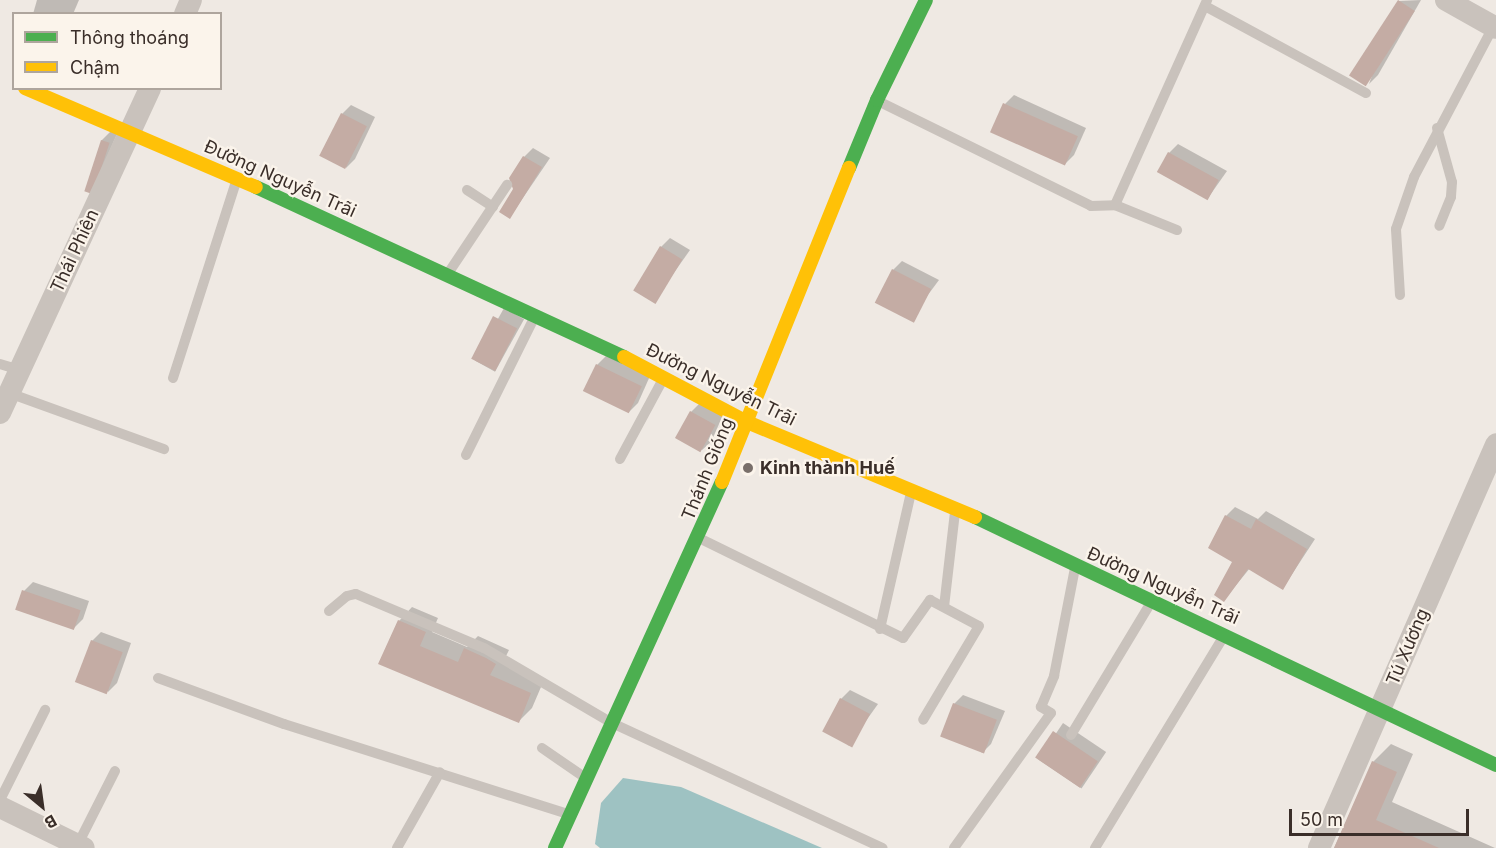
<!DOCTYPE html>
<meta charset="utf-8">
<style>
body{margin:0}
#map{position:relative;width:1496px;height:848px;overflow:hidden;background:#efe9e3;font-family:Inter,sans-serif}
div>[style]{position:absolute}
.water>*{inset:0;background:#9ec2c2}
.shadow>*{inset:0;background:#0003;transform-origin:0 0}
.building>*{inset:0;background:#c4aca4;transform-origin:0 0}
.lane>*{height:10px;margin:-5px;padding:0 5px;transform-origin:5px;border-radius:5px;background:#c9c2bc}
.street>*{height:22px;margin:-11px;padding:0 11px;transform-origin:11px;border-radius:11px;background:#c9c2bc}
.fast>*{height:14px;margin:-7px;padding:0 7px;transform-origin:7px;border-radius:7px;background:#4caf50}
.slow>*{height:14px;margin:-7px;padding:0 7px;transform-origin:7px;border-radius:7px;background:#ffc107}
.dots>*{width:16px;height:16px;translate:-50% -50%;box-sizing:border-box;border:3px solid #fbf4eb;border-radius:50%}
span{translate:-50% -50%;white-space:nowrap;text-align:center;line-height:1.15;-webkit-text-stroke:4.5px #fbf4eb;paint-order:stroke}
.street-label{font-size:18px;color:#3a2e29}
.poi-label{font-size:18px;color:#3a2e29;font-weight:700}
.left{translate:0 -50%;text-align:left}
.legend{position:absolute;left:12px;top:12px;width:210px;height:78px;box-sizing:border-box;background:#fbf4eb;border:2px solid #aea59d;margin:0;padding:8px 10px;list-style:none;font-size:18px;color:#3a2e29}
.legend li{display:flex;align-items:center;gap:12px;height:30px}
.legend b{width:30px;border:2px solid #aea59d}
.north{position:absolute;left:12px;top:776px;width:60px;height:60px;-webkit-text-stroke:4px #fbf4eb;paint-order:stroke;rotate:151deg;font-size:16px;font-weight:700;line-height:24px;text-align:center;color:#3a2e29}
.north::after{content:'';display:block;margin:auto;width:21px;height:27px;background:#3a2e29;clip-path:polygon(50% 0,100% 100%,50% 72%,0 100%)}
.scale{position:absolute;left:1289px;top:809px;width:180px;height:27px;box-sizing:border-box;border:3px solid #3a2e29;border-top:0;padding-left:8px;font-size:18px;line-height:21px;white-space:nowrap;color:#3a2e29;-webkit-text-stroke:4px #fbf4eb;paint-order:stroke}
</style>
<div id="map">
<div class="water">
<i style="clip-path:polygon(623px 778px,681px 787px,822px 848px,600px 848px,595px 844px,601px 803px)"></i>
</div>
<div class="shadow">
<i style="clip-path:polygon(37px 0,79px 0,73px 14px,33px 14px)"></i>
<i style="clip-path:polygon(1421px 0,1378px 75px,1369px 84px,1399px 1px)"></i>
<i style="clip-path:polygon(1014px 95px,1086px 128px,1074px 155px,1065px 164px,1005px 104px)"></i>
<i style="clip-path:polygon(351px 105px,375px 117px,355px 159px,346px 168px,342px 114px)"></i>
<i style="clip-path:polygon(111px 131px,117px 134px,96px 182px,87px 191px,102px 140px)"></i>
<i style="clip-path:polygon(1178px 144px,1227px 171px,1208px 198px,1169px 153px)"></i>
<i style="clip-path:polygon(533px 148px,550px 158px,510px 217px,524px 157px)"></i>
<i style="clip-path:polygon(670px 238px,690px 250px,654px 301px,661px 247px)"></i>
<i style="clip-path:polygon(902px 261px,939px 280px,910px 319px,893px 270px)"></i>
<i style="left:504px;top:308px;width:23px;height:60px;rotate:29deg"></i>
<i style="clip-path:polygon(606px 356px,650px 376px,638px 403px,629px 412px,597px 365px)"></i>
<i style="clip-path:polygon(700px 403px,723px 415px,711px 442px,702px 450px,691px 412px)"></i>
<i style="clip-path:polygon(1235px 507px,1258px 519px,1266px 511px,1315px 539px,1283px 588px,1250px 568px,1224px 600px,1234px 562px,1226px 516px)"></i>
<i style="clip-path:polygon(33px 582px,89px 601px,83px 619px,74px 628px,24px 591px)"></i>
<i style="clip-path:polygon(412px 607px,438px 618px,432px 632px,467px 647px,478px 636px,509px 650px,503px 662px,544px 680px,532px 708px,518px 722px,380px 663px,399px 621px)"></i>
<i style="clip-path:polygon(101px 632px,131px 643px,117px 683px,108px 692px,92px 641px)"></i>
<i style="clip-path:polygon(850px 690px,878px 704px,848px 746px,841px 699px)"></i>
<i style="clip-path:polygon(963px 695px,1005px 711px,991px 744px,982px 753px,954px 704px)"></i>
<i style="left:1063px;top:723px;width:52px;height:44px;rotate:34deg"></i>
<i style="clip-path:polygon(1391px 744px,1413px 754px,1392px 802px,1495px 848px,1334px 848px,1373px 762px)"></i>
</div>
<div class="building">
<i style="left:1398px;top:0;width:20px;height:90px;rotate:33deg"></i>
<i style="left:1003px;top:103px;width:82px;height:32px;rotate:24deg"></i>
<i style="left:341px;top:113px;width:29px;height:48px;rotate:27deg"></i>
<i style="left:101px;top:140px;width:9px;height:54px;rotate:18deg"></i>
<i style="left:1168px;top:152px;width:58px;height:23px;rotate:29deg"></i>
<i style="clip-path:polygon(523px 156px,542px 167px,510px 219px,499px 212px,513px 189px,509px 178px)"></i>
<i style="left:660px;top:246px;width:26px;height:52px;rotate:31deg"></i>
<i style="left:892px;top:269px;width:44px;height:38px;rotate:27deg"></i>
<i style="left:493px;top:316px;width:27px;height:48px;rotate:27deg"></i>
<i style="left:596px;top:364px;width:51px;height:30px;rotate:26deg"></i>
<i style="left:690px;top:411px;width:29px;height:31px;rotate:29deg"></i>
<i style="clip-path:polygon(1225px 515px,1251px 529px,1256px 519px,1307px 549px,1283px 590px,1248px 569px,1224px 602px,1214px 595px,1232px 562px,1208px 548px)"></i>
<i style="left:22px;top:590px;width:62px;height:21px;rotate:19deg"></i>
<i style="clip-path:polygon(398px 620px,426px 632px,420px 646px,458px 662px,464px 648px,486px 658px,496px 664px,490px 675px,531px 693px,519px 723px,378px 664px)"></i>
<i style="left:91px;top:640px;width:34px;height:45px;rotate:21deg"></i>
<i style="left:840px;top:698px;width:34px;height:38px;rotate:28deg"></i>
<i style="left:953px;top:703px;width:47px;height:36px;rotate:21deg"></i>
<i style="left:1053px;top:731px;width:54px;height:32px;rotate:34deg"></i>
<i style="clip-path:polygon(1372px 761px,1397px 772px,1376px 820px,1439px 848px,1334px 848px)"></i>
</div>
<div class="lane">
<i style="left:1205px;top:6px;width:183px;rotate:28.4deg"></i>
<i style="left:880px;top:102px;width:235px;rotate:26.2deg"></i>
<i style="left:1091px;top:206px;width:24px;rotate:-2deg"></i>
<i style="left:1115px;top:205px;width:67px;rotate:22deg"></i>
<i style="left:1437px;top:128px;width:56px;rotate:74.5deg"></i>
<i style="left:1452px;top:182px;width:15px;rotate:94deg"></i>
<i style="left:1451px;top:197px;width:31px;rotate:112deg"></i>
<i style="left:467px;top:190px;width:31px;rotate:33deg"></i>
<i style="left:1115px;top:205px;width:225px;rotate:-65.8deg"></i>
<i style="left:449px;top:272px;width:105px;rotate:-56.3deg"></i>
<i style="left:1400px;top:295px;width:66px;rotate:-93.5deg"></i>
<i style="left:1396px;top:229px;width:55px;rotate:-70.9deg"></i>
<i style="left:1414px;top:177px;width:170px;rotate:-62.2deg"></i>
<i style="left:0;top:364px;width:21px;rotate:17deg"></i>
<i style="left:173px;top:378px;width:206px;rotate:-72.2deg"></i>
<i style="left:9px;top:393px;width:165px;rotate:19.9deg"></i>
<i style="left:466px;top:455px;width:153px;rotate:-63.6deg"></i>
<i style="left:620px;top:459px;width:91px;rotate:-61.7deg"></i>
<i style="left:701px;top:539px;width:225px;rotate:26.1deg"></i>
<i style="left:903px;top:638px;width:47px;rotate:-54.6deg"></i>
<i style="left:930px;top:600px;width:55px;rotate:28deg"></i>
<i style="left:979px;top:626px;width:109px;rotate:120.8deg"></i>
<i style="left:944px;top:607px;width:96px;rotate:-83.4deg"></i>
<i style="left:329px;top:611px;width:23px;rotate:-40deg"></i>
<i style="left:347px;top:596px;width:9px;rotate:-13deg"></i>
<i style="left:356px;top:594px;width:139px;rotate:22.9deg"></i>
<i style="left:484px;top:648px;width:148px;rotate:30.4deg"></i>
<i style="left:612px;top:723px;width:298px;rotate:24.8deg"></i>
<i style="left:880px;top:629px;width:140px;rotate:-77.2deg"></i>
<i style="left:158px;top:678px;width:134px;rotate:20.1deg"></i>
<i style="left:284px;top:724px;width:297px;rotate:17.6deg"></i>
<i style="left:1071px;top:735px;width:153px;rotate:-58.9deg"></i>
<i style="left:542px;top:748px;width:51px;rotate:34.6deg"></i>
<i style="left:0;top:800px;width:101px;rotate:-63.4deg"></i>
<i style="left:77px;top:846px;width:84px;rotate:-63.1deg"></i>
<i style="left:397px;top:848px;width:87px;rotate:-60.5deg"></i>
<i style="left:954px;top:848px;width:166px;rotate:-54.3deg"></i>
<i style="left:1051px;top:713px;width:12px;rotate:-149deg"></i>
<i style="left:1041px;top:707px;width:34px;rotate:-67deg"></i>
<i style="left:1054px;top:676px;width:110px;rotate:-79deg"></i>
<i style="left:1095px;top:848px;width:245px;rotate:-58.7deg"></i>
</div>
<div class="street">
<i style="left:1446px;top:0;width:57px;rotate:29.2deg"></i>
<i style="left:185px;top:14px;width:15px;rotate:-67deg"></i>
<i style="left:0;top:413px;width:358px;rotate:-65.2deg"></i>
<i style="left:0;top:807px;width:93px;rotate:26deg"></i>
<i style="left:1319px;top:848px;width:441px;rotate:-66.3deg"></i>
</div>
<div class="fast">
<i style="left:849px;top:168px;width:74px;rotate:-67.6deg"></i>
<i style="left:877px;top:100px;width:111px;rotate:-63.9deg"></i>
<i style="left:256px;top:187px;width:405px;rotate:24.8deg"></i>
<i style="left:975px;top:517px;width:577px;rotate:25.45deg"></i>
<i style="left:555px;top:848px;width:402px;rotate:-65.5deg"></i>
</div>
<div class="slow">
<i style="left:25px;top:88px;width:251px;rotate:23.2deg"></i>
<i style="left:624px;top:357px;width:139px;rotate:27.9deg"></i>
<i style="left:747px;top:422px;width:247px;rotate:22.6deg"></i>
<i style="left:722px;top:482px;width:339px;rotate:-68deg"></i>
</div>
<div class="dots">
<i style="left:748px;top:468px;background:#796f6a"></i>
</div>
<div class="street-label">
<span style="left:280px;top:179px;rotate:24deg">Đường Nguyễn Trãi</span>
<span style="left:75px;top:251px;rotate:-65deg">Thái Phiên</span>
<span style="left:721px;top:385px;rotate:26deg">Đường Nguyễn Trãi</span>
<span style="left:708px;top:469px;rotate:-68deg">Thánh Gióng</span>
<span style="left:1163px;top:586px;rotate:24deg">Đường Nguyễn Trãi</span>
<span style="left:1408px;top:647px;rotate:-67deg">Tú Xương</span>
</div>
<div class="poi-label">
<span class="left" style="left:760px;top:468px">Kinh thành Huế</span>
</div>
<ul class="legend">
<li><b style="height:8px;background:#4caf50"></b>Thông thoáng</li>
<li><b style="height:8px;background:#ffc107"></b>Chậm</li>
</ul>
<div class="north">B</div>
<div class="scale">50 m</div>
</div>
